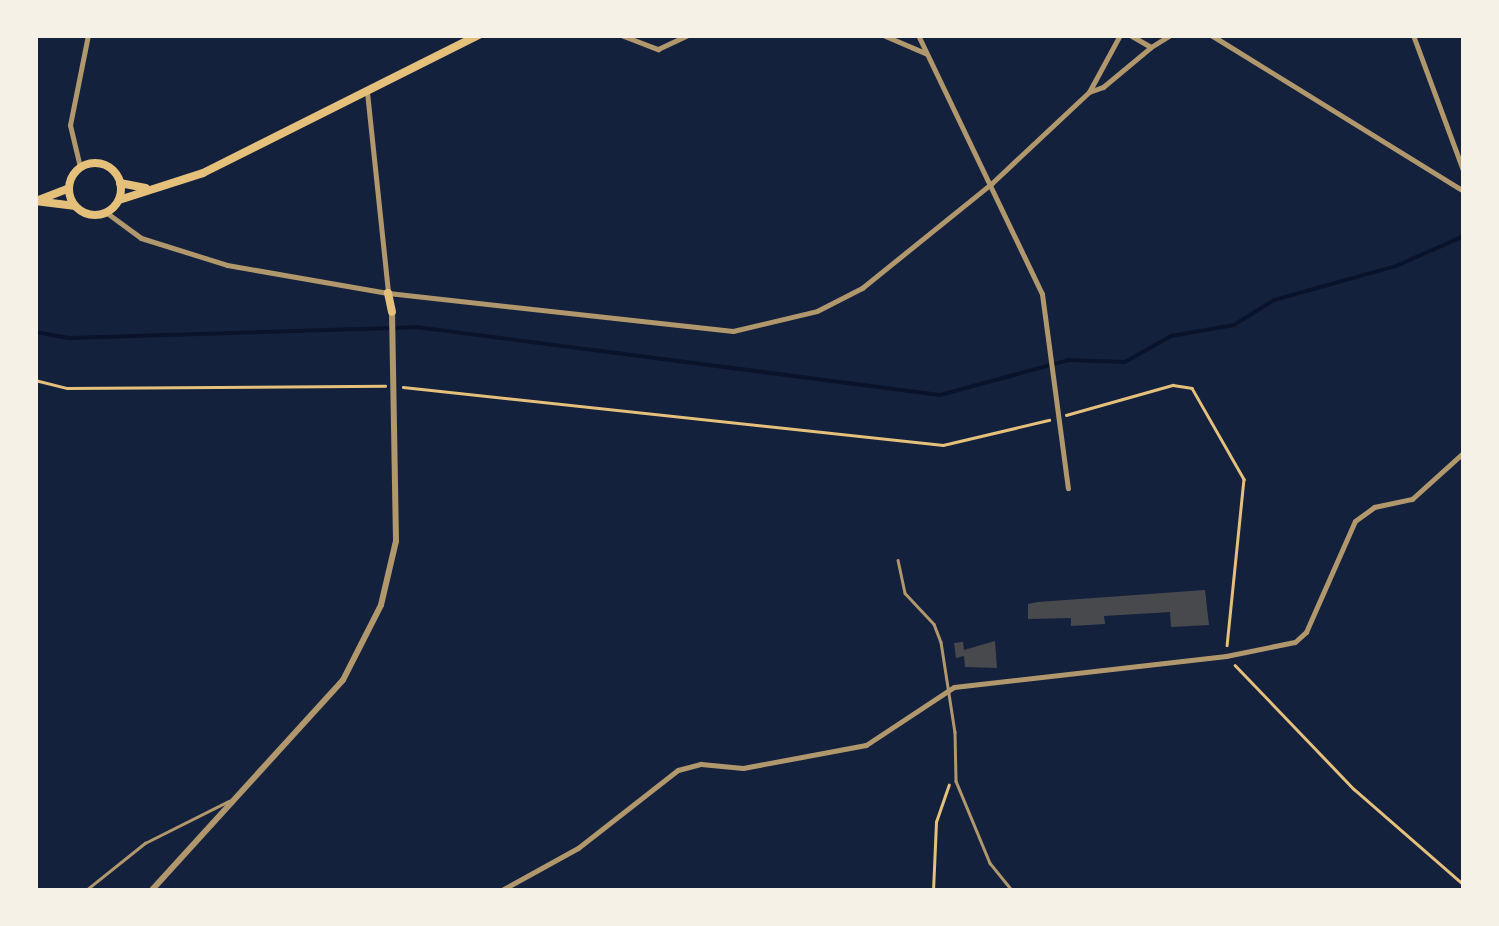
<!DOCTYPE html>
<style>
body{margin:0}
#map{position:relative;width:1499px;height:926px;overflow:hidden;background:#14213d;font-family:Roboto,sans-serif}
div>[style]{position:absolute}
.stream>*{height:4px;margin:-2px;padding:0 2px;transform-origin:2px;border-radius:2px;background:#0b132b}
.building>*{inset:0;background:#48494c}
.path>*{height:2.5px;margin:-1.25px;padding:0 1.25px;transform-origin:1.25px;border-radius:1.25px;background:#e5c07b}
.service>*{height:2.5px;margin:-1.25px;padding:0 1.25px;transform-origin:1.25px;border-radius:1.25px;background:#b1986c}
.minor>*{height:5px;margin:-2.5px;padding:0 2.5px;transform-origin:2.5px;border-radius:2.5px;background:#b1986c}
.tertiary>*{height:6px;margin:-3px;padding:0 3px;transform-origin:3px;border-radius:3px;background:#b1986c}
.secondary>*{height:8px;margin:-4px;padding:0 4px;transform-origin:4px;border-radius:4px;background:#e5c07b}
.secondary>.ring{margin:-4px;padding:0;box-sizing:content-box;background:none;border:8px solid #e5c07b;border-radius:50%}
span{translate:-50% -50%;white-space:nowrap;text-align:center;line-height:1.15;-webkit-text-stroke:9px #f6f1e7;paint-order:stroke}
.frame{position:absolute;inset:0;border:38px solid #f6f1e7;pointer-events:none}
</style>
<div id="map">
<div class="stream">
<i style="left:35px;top:332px;width:36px;rotate:10deg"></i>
<i style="left:70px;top:338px;width:346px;rotate:-1.8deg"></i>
<i style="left:416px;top:327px;width:528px;rotate:7.39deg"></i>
<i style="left:940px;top:395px;width:134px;rotate:-15.2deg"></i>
<i style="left:1069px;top:360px;width:56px;rotate:2deg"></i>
<i style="left:1125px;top:362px;width:53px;rotate:-29.5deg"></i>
<i style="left:1171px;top:336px;width:64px;rotate:-9.9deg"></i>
<i style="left:1234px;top:325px;width:47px;rotate:-32deg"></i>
<i style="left:1274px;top:300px;width:127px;rotate:-15.6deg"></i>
<i style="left:1396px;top:266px;width:74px;rotate:-23.8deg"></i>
</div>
<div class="building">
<i style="clip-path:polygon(1205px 590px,1209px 625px,1171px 627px,1170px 612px,1104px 616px,1105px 624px,1071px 626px,1071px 618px,1028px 619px,1028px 604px,1038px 602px)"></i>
<i style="clip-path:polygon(995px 641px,997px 668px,965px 667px,964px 656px,956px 658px,954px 643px,963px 642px,964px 650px)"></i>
</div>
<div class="path">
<i style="left:35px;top:380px;width:33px;rotate:14deg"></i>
<i style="left:67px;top:388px;width:318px;rotate:-0.4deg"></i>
<i style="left:403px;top:387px;width:543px;rotate:6.13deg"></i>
<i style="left:943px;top:445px;width:109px;rotate:-13.3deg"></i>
<i style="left:1066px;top:415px;width:111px;rotate:-15.7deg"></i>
<i style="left:1173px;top:385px;width:19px;rotate:9deg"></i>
<i style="left:1192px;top:388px;width:105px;rotate:60.3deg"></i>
<i style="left:1244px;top:479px;width:167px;rotate:95.8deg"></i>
<i style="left:1235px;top:665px;width:172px;rotate:46.2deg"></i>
<i style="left:1354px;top:789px;width:146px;rotate:41.1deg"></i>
<i style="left:933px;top:891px;width:69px;rotate:-87.5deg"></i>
<i style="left:936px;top:822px;width:39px;rotate:-71deg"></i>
</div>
<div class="service">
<i style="left:898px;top:560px;width:34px;rotate:78deg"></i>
<i style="left:905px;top:593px;width:42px;rotate:46.9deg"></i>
<i style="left:934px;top:624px;width:19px;rotate:69deg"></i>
<i style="left:941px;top:642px;width:91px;rotate:81.2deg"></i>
<i style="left:955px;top:732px;width:49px;rotate:88.8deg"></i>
<i style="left:956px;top:781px;width:89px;rotate:67.5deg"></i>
<i style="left:990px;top:863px;width:36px;rotate:51deg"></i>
<i style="left:85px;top:891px;width:77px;rotate:-38.7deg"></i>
<i style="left:145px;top:843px;width:94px;rotate:-26.6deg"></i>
</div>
<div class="minor">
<i style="left:621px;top:35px;width:40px;rotate:21deg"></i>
<i style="left:658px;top:49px;width:33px;rotate:-25deg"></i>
<i style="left:883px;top:35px;width:46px;rotate:23.2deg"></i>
<i style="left:918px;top:35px;width:287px;rotate:64.4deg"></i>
<i style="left:1042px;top:294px;width:196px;rotate:82.4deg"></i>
<i style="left:1130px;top:35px;width:24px;rotate:30deg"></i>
<i style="left:1151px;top:47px;width:22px;rotate:-32deg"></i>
<i style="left:1211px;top:35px;width:297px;rotate:31.7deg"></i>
<i style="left:1413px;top:35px;width:147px;rotate:69.7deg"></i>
<i style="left:367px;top:92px;width:202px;rotate:84deg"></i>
<i style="left:1089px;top:92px;width:15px;rotate:-20deg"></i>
<i style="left:1103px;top:87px;width:62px;rotate:-39.8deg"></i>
<i style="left:80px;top:167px;width:43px;rotate:-103.4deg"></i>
<i style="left:70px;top:125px;width:92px;rotate:-78.7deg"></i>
<i style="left:107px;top:213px;width:42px;rotate:36.3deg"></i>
<i style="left:141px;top:238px;width:90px;rotate:17.4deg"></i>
<i style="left:227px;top:265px;width:163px;rotate:9.9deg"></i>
<i style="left:388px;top:293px;width:347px;rotate:6.3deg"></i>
<i style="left:733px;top:331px;width:86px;rotate:-13.4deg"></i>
<i style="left:817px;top:311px;width:51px;rotate:-27.1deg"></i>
<i style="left:862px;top:288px;width:167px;rotate:-38.9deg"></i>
<i style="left:992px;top:183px;width:133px;rotate:-43.2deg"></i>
<i style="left:1089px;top:92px;width:65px;rotate:-61.5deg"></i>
<i style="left:500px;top:891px;width:89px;rotate:-28.9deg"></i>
<i style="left:578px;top:848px;width:127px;rotate:-38deg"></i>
<i style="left:678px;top:770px;width:24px;rotate:-15deg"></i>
<i style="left:701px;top:764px;width:42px;rotate:5.4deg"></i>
<i style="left:743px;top:768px;width:125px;rotate:-10.6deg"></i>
<i style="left:866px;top:745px;width:105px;rotate:-33.4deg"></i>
<i style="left:954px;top:687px;width:274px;rotate:-6.5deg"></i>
<i style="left:1226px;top:656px;width:70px;rotate:-11.5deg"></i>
<i style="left:1295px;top:642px;width:15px;rotate:-42deg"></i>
<i style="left:1306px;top:632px;width:121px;rotate:-66.2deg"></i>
<i style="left:1355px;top:521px;width:24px;rotate:-36deg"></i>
<i style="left:1374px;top:507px;width:39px;rotate:-12deg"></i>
<i style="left:1412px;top:499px;width:70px;rotate:-42.1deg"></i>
</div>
<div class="tertiary">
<i style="left:151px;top:891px;width:285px;rotate:-47.7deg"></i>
<i style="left:343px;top:680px;width:84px;rotate:-63.1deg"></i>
<i style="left:381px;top:605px;width:66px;rotate:-76.8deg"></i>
<i style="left:396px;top:541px;width:229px;rotate:-91deg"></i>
</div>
<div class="secondary">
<i class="ring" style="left:69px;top:163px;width:44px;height:44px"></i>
<i style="left:120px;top:183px;width:26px;rotate:11deg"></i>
<i style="left:119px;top:200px;width:88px;rotate:-17.8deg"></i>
<i style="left:203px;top:173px;width:309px;rotate:-26.6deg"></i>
<i style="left:35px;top:201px;width:39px;rotate:7deg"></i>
<i style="left:36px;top:201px;width:34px;rotate:-21deg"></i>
<i style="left:388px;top:293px;width:19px;rotate:78deg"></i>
</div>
<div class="frame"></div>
</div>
